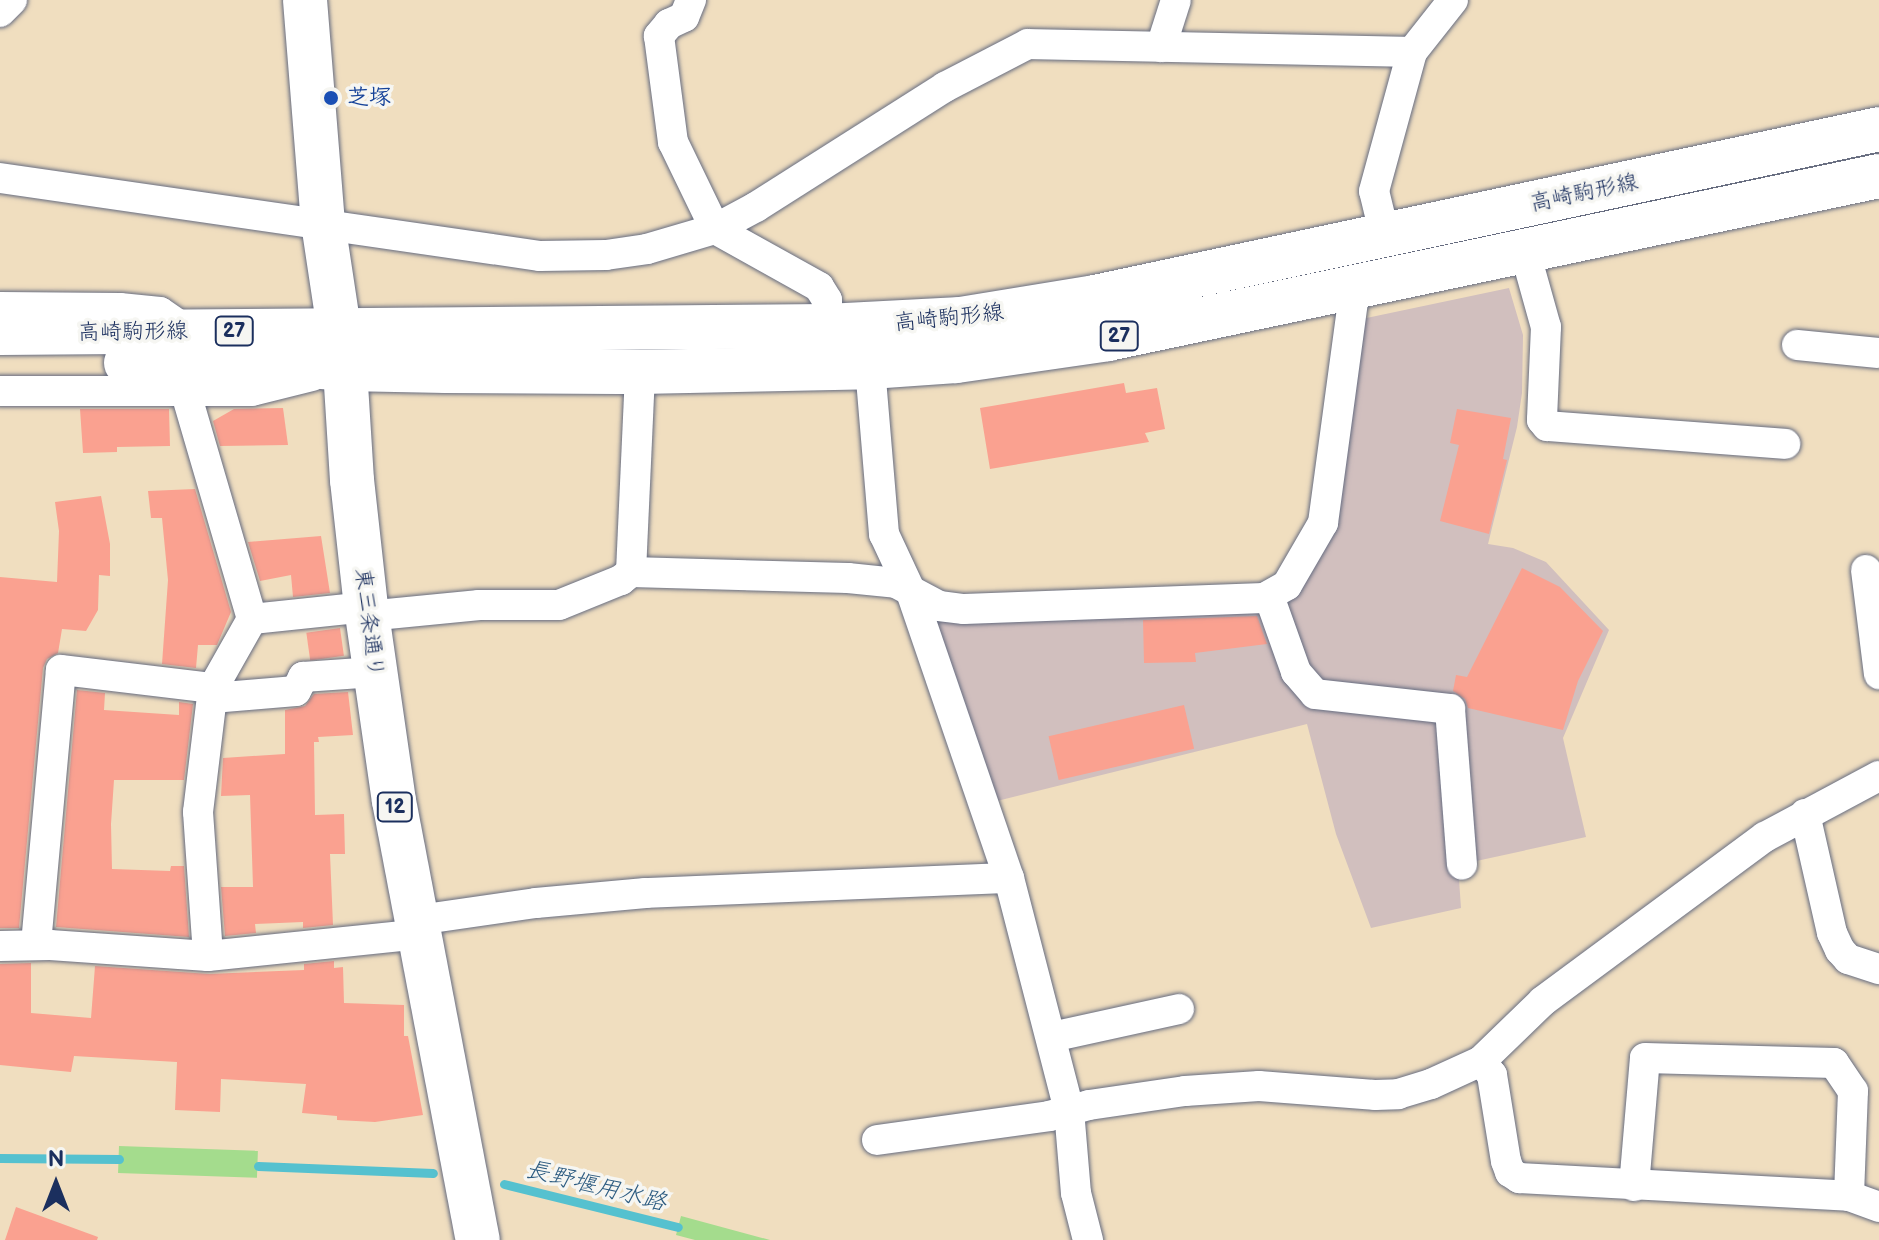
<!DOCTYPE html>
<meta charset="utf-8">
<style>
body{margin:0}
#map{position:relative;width:1879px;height:1240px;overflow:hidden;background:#f0debf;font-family:"Balsamiq Sans","Klee One",sans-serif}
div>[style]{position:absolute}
.industrial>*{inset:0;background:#d1bfbe}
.green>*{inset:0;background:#a4dc8d;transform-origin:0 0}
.stream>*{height:9px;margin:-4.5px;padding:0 4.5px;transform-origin:4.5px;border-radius:4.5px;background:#55c1cf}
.building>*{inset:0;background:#faa190;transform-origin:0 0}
.roads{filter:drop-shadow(0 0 2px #666c80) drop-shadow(0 0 2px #666c80)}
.street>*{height:30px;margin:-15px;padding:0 15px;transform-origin:15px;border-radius:15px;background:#fff}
.primary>*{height:44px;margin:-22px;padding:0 22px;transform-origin:22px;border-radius:22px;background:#fff}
.dots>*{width:22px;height:22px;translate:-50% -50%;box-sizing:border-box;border:4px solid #f6f6f2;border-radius:50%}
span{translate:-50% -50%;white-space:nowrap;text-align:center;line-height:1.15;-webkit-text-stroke:7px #f6f6f2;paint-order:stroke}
.shield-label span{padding:2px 6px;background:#f6f6f2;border:2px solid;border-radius:6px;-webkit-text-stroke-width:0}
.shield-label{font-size:20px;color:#1b2f5e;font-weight:700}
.transit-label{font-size:22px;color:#164399;font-weight:700}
.left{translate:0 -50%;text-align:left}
.street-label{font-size:22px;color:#1b2f5e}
.water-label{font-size:24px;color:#2c5b80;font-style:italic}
.north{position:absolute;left:16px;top:1144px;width:80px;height:80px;-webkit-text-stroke:6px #f6f6f2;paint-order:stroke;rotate:0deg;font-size:22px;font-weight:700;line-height:32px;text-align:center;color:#1b2f5e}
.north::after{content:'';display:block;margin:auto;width:28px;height:36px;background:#1b2f5e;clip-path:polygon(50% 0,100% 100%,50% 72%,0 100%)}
</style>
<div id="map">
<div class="industrial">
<i style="clip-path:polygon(1509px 288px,1523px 335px,1522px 393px,1517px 427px,1488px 544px,1513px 548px,1546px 562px,1609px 630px,1563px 738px,1586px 837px,1458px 865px,1461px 908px,1371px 928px,1336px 834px,1307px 724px,989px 803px,928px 615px,1291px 590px,1357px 320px)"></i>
</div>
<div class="green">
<i style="left:119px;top:1146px;width:139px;height:27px;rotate:2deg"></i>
<i style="clip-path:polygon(681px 1216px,770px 1240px,695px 1240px,676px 1235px)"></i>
</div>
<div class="stream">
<i style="left:0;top:1158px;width:119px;rotate:0.5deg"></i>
<i style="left:258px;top:1166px;width:175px;rotate:2.3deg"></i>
<i style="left:504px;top:1184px;width:179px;rotate:13.9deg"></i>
</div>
<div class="building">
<i style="clip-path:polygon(1124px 383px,1126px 393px,1157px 388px,1165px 429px,1145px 433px,1149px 442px,990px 469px,980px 408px)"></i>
<i style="clip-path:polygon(283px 408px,288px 445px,220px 446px,213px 421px,234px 409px)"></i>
<i style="clip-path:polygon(80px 409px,169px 409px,170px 446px,117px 447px,117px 452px,83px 453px)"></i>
<i style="clip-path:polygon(1457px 409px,1511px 418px,1503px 459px,1507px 460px,1489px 534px,1440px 521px,1459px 445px,1450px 443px)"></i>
<i style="clip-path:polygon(195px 489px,231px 612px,217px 645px,198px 645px,196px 668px,162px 664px,168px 580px,162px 518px,151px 518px,148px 491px)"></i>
<i style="clip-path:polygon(101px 496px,110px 544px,110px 576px,99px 575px,98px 610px,86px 631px,62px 629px,58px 653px,47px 659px,43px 668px,19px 928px,0 928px,0 577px,57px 582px,59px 531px,55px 502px)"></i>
<i style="clip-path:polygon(321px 536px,330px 593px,293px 597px,291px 575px,260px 581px,248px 542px)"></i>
<i style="clip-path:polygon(1522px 568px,1560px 587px,1603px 631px,1578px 681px,1563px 730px,1468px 708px,1465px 699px,1453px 691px,1456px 675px,1467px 677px)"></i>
<i style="clip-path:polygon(1257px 616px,1267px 644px,1195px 653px,1196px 662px,1144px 663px,1143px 620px)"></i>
<i style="left:340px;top:628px;width:28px;height:34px;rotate:82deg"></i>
<i style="clip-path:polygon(77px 690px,105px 693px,104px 710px,179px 715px,179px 702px,193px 704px,184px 780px,114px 780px,111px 824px,112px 869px,170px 871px,171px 866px,184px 866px,189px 937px,56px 927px)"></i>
<i style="clip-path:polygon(348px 692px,353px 735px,318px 737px,319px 742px,314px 742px,315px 815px,344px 814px,345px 854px,330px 854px,333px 925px,303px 928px,303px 922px,255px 924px,256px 933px,225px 936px,221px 887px,253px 887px,250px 795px,221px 796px,223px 758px,285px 754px,285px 710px,305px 706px,314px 694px)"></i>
<i style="left:1184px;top:705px;width:45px;height:139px;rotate:77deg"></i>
<i style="clip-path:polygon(334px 961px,334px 968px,343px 967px,344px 1003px,404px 1005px,404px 1036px,408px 1036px,423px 1115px,375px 1122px,337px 1120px,337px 1116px,302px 1113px,306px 1084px,221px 1079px,220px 1112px,175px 1110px,177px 1062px,74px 1056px,71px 1072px,0 1065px,0 964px,31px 963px,31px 1013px,91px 1018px,95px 966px,209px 974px,304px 970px,304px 964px)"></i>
<i style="clip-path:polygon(16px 1207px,98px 1237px,97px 1240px,5px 1240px)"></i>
</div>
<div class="roads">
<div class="street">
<i style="left:691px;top:0;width:18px;rotate:112deg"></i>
<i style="left:684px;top:17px;width:17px;rotate:155deg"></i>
<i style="left:669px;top:24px;width:16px;rotate:130deg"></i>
<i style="left:659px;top:36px;width:107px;rotate:82.5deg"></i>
<i style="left:673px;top:142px;width:97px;rotate:64.2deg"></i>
<i style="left:715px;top:229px;width:119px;rotate:29.1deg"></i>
<i style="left:819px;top:287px;width:15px;rotate:58deg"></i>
<i style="left:827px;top:300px;width:26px;rotate:90deg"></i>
<i style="left:0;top:12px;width:17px;rotate:-45deg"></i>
<i style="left:1161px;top:47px;width:49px;rotate:-72.3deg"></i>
<i style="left:0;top:178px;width:546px;rotate:8.22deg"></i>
<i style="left:540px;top:256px;width:66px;rotate:-0.9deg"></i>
<i style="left:606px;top:255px;width:41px;rotate:-8.3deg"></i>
<i style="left:647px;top:249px;width:71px;rotate:-16.4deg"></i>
<i style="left:715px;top:229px;width:47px;rotate:-28.2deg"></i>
<i style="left:756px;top:207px;width:224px;rotate:-32.4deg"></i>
<i style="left:945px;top:87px;width:93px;rotate:-27.4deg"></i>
<i style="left:1028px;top:44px;width:384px;rotate:1.2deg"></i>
<i style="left:1385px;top:236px;width:46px;rotate:-103.7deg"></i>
<i style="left:1374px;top:191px;width:144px;rotate:-74.7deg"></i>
<i style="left:1412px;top:52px;width:66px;rotate:-51.7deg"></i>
<i style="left:1525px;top:252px;width:78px;rotate:74.4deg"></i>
<i style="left:1546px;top:327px;width:93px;rotate:92.5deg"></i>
<i style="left:1542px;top:420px;width:8px;rotate:50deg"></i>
<i style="left:1547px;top:426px;width:239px;rotate:4.3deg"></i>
<i style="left:0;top:307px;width:120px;rotate:0.5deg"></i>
<i style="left:120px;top:308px;width:40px;rotate:5.7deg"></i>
<i style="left:160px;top:312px;width:18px;rotate:34deg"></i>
<i style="left:1797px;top:345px;width:82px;rotate:5.6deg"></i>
<i style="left:181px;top:362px;width:28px;rotate:82deg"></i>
<i style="left:185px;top:390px;width:239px;rotate:73.7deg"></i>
<i style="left:252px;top:619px;width:79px;rotate:119.5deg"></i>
<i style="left:213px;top:688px;width:125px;rotate:96.9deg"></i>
<i style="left:198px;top:812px;width:144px;rotate:86deg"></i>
<i style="left:870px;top:367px;width:168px;rotate:85.2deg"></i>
<i style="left:884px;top:534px;width:64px;rotate:65deg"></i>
<i style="left:911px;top:592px;width:302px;rotate:71.1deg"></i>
<i style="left:1009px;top:878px;width:240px;rotate:75.5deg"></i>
<i style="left:1069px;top:1110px;width:83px;rotate:85.2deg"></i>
<i style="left:1076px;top:1193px;width:49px;rotate:75.7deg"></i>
<i style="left:0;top:391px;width:252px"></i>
<i style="left:252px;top:391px;width:62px;rotate:-14deg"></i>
<i style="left:1866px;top:570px;width:105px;rotate:82.9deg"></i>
<i style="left:631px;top:572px;width:200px;rotate:-87.4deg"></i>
<i style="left:1269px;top:596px;width:81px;rotate:70.4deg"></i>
<i style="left:1296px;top:672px;width:29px;rotate:49deg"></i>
<i style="left:1315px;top:694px;width:136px;rotate:6.3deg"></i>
<i style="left:1450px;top:709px;width:156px;rotate:85.6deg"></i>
<i style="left:367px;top:616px;width:113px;rotate:-5.6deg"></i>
<i style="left:479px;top:605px;width:80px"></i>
<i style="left:559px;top:605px;width:67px;rotate:-22deg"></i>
<i style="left:621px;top:580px;width:13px;rotate:-39deg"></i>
<i style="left:631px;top:572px;width:217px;rotate:1.6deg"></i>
<i style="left:848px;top:578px;width:48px;rotate:5.9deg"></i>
<i style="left:896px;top:583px;width:49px;rotate:28.1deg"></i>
<i style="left:939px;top:606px;width:25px;rotate:7deg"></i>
<i style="left:964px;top:609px;width:300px;rotate:-2.1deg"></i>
<i style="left:1264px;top:598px;width:26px;rotate:-29deg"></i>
<i style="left:1287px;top:585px;width:72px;rotate:-59.9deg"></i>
<i style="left:1323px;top:523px;width:239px;rotate:-82.3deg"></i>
<i style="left:252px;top:619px;width:115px;rotate:-6deg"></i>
<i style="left:212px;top:698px;width:84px;rotate:-4.8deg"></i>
<i style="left:296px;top:691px;width:16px;rotate:-63deg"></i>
<i style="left:303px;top:677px;width:72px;rotate:-4deg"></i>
<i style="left:1805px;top:814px;width:122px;rotate:77.2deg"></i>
<i style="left:1832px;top:933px;width:19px;rotate:65deg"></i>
<i style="left:1840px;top:950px;width:12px;rotate:48deg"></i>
<i style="left:1848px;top:959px;width:33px;rotate:18deg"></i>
<i style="left:418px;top:920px;width:119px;rotate:-8.2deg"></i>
<i style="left:536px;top:903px;width:110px;rotate:-5.2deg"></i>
<i style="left:646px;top:893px;width:363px;rotate:-2.4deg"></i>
<i style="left:36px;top:944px;width:275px;rotate:-84.8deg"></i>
<i style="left:61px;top:670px;width:153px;rotate:6.8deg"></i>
<i style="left:0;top:946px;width:50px;rotate:-1.1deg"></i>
<i style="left:50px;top:945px;width:158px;rotate:4deg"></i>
<i style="left:208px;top:956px;width:213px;rotate:-5.9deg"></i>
<i style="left:1052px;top:1037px;width:130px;rotate:-12.4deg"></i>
<i style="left:1481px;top:1061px;width:18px;rotate:52deg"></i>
<i style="left:1492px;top:1075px;width:87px;rotate:80.8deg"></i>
<i style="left:1506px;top:1161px;width:12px;rotate:70deg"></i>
<i style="left:1510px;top:1172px;width:11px;rotate:34deg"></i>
<i style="left:1519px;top:1178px;width:330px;rotate:3.1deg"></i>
<i style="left:1849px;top:1196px;width:32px;rotate:20deg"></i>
<i style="left:877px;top:1140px;width:174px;rotate:-7.9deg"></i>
<i style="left:1049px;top:1116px;width:41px;rotate:-15.4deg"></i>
<i style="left:1089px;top:1105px;width:97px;rotate:-8.3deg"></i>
<i style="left:1185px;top:1091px;width:74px;rotate:-3.9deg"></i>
<i style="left:1259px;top:1086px;width:116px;rotate:4.4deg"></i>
<i style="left:1375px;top:1095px;width:23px;rotate:-2deg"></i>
<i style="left:1398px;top:1094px;width:34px;rotate:-17deg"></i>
<i style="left:1431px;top:1084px;width:55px;rotate:-24.7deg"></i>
<i style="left:1481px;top:1061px;width:86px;rotate:-44.1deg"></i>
<i style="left:1543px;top:1001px;width:276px;rotate:-36.5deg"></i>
<i style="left:1765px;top:837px;width:129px;rotate:-28.2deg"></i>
<i style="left:1634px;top:1186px;width:128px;rotate:-85.1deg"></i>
<i style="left:1645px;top:1058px;width:189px;rotate:1.5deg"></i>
<i style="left:1834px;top:1063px;width:34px;rotate:56deg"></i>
<i style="left:1853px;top:1091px;width:105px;rotate:92.2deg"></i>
</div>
<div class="primary">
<i style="left:305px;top:0;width:224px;rotate:85.4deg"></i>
<i style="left:323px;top:223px;width:148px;rotate:81.4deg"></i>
<i style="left:345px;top:369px;width:111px;rotate:86.4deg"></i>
<i style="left:352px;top:480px;width:128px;rotate:83.7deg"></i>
<i style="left:366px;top:607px;width:196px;rotate:81.8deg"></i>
<i style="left:394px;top:801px;width:447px;rotate:79.2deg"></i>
<i style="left:0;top:333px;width:827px;rotate:-0.48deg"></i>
<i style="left:827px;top:326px;width:134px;rotate:-3deg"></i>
<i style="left:961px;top:319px;width:136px;rotate:-9.3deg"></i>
<i style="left:1095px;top:297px;width:802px;rotate:-12.09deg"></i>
<i style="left:126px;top:363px;width:145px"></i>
<i style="left:271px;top:363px;width:74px;rotate:4.6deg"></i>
<i style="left:345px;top:369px;width:101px;rotate:1.1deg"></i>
<i style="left:446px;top:371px;width:194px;rotate:0.3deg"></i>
<i style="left:640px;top:372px;width:230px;rotate:-1.2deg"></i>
<i style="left:870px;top:367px;width:86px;rotate:-4deg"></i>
<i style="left:956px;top:361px;width:154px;rotate:-8.2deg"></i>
<i style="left:1108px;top:339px;width:788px;rotate:-11.94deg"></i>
</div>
</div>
<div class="dots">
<i style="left:331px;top:98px;background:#1a4fb4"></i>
</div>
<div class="shield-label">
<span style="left:234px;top:331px">27</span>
<span style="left:1119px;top:336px">27</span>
<span style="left:395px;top:807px">12</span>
</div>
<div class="transit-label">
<span class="left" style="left:347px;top:98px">芝塚</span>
</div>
<div class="street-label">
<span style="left:1584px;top:193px;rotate:-12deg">高崎駒形線</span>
<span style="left:949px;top:318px;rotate:-6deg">高崎駒形線</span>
<span style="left:133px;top:332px;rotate:-1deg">高崎駒形線</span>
<span style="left:369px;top:623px;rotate:83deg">東三条通り</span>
</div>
<div class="water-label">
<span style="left:596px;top:1186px;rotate:14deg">長野堰用水路</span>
</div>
<div class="north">N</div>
</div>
